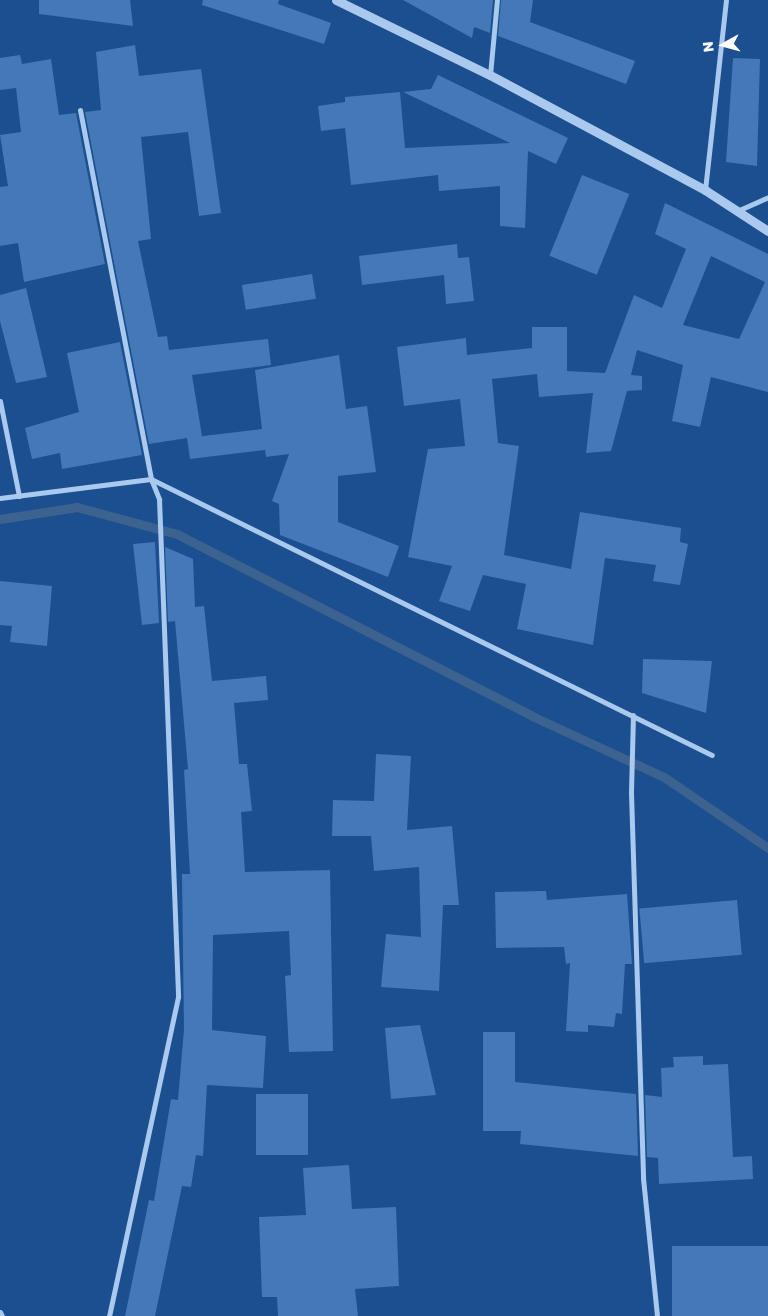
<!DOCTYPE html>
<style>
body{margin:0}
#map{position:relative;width:768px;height:1316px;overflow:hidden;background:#1b4f8f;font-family:"Golos Text",sans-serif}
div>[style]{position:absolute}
.stream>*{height:9px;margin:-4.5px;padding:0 4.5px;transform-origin:4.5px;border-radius:4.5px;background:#3c6290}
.building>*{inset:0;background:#4478b7;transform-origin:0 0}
.minor>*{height:5px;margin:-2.5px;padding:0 2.5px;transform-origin:2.5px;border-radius:2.5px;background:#a9c9ee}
.tertiary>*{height:9px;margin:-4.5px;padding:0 4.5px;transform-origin:4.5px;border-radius:4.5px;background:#a9c9ee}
span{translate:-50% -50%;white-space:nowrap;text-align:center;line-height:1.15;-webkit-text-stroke:4.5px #1b4f8f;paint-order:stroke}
.north{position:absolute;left:698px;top:20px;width:50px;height:50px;-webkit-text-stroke:4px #1b4f8f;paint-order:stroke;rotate:263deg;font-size:14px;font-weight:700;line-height:20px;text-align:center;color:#fff}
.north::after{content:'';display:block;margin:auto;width:18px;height:22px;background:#fff;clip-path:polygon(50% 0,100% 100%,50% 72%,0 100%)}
</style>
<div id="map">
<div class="stream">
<i style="left:0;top:519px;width:78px;rotate:-8.9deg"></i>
<i style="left:77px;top:507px;width:104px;rotate:15.1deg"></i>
<i style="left:177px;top:534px;width:399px;rotate:27.1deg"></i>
<i style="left:532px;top:716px;width:145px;rotate:24.8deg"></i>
<i style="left:664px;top:777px;width:126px;rotate:34.3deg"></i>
</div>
<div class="building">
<i style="clip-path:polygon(39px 0,130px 0,133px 26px,39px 14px)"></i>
<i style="clip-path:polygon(203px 0,279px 0,278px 4px,331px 23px,324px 44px,202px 5px)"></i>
<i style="clip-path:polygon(403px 0,493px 0,490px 33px,474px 27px,472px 38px)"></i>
<i style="clip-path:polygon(501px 0,533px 0,530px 22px,635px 61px,626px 84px,498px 36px)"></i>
<i style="clip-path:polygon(135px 45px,139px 76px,201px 69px,221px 213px,199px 216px,188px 132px,141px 137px,151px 239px,138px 241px,158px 337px,167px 336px,169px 350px,268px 339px,271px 365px,192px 375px,202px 436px,195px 437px,262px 429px,255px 370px,339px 355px,346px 409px,367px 406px,376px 472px,338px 476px,338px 522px,399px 546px,388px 577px,280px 535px,279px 504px,272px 501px,289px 454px,266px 457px,265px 450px,190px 459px,187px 438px,149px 444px,85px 112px,101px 110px,96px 52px)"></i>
<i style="clip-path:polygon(20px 55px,22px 64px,51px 59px,59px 115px,76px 113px,105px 264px,24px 282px,18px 243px,0 246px,0 187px,8px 186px,0 135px,21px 132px,16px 88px,0 90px,0 58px)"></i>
<i style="clip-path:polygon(733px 58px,760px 59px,757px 166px,726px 162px)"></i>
<i style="clip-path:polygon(438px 75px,568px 138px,556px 164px,528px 151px,525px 228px,500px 226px,500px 186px,439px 191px,438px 175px,351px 185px,345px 128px,321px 131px,318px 106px,345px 102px,345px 97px,400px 92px,405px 148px,510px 143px,403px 92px,431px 89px)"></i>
<i style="left:582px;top:175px;width:51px;height:87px;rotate:22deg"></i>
<i style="clip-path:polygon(evenodd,665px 203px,768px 254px,768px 392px,711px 377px,700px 427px,672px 421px,683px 365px,637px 350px,631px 375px,642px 376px,642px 390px,627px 391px,611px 451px,586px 453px,593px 393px,539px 397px,537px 374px,492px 379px,498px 443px,519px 446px,504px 555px,571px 569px,580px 512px,681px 528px,680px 542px,688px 544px,680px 585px,653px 581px,656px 565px,605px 558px,593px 645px,517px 629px,526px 584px,483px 575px,470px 611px,439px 601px,452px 566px,408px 557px,428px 449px,465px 446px,460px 399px,404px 406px,397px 347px,466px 338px,467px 355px,532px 348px,532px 327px,567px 327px,567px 371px,605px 373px,634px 295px,662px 308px,686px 249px,655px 234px,665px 203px,711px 256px,765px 282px,739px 339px,683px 325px,711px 256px)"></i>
<i style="clip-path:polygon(457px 244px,458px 258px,469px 257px,474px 301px,446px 304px,444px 275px,362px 285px,359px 256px)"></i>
<i style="left:312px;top:274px;width:25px;height:71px;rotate:81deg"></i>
<i style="clip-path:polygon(26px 288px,47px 377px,16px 383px,0 321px,0 295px)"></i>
<i style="clip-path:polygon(120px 342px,142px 455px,62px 469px,60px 453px,32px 459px,25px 428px,79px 412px,67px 353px)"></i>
<i style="clip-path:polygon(155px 542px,159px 623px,142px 625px,133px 544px)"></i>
<i style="clip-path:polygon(165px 547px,193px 559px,195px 607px,204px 606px,212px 681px,266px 676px,268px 700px,234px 703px,239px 764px,247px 764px,252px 811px,241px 812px,245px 872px,330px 870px,333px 1051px,289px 1052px,285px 976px,291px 975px,289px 931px,213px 935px,212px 1030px,266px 1036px,263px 1088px,207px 1085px,203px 1156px,196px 1155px,191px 1187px,182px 1186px,155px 1316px,125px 1316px,149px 1200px,154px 1201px,171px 1099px,178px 1100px,184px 1029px,182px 874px,190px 874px,184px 770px,188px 769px,175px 621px,168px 622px)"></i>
<i style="clip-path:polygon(0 581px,52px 586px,47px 646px,10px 642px,12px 626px,0 625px)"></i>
<i style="clip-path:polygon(643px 659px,712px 661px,706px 713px,642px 693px)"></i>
<i style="clip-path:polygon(376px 754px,411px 756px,407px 830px,452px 826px,459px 905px,443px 905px,439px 991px,381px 987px,386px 934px,421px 937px,419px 867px,374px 871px,371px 836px,332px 836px,333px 800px,374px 801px)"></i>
<i style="clip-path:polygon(546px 891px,547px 900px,627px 894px,632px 964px,625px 964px,622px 1014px,616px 1013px,614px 1027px,588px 1025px,588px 1032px,566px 1031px,570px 963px,566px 964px,564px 947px,496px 948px,495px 892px)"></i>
<i style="left:737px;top:900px;width:55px;height:98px;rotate:85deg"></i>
<i style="clip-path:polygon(420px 1025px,436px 1095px,391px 1099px,385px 1028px)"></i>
<i style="clip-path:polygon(483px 1032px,515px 1032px,515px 1082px,636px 1094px,638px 1156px,520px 1144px,521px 1131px,483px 1131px)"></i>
<i style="clip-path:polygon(703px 1056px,703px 1065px,728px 1064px,733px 1157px,752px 1156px,753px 1179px,659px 1184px,658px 1158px,647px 1157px,645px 1095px,662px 1097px,661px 1068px,674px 1067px,673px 1057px)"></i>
<i style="left:256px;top:1094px;width:52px;height:61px"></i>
<i style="clip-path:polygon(349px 1165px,352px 1209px,396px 1207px,399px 1286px,355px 1289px,358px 1316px,278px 1316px,277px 1297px,262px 1297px,259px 1217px,306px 1215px,303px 1168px)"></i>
<i style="left:768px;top:1246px;width:70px;height:96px;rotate:90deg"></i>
</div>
<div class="minor">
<i style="left:490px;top:75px;width:75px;rotate:-84.7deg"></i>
<i style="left:80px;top:110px;width:376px;rotate:79.1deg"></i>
<i style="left:151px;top:479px;width:22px;rotate:68deg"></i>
<i style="left:159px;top:499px;width:498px;rotate:87.8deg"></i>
<i style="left:178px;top:997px;width:326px;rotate:102.2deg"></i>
<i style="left:705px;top:190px;width:191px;rotate:-83.7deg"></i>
<i style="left:737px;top:211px;width:34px;rotate:-24deg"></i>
<i style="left:0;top:401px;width:97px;rotate:78.7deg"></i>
<i style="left:0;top:498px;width:152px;rotate:-7.2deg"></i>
<i style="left:151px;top:479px;width:625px;rotate:26.2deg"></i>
<i style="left:633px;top:715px;width:78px;rotate:91.5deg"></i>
<i style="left:631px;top:793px;width:385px;rotate:88.2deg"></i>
<i style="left:643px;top:1178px;width:139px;rotate:84.2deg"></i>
<i style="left:0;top:1312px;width:4px;rotate:63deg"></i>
</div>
<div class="tertiary">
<i style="left:336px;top:0;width:171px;rotate:26deg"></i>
<i style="left:490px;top:75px;width:244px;rotate:28.1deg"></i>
<i style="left:705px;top:190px;width:75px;rotate:33.1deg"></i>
</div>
<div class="north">N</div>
</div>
